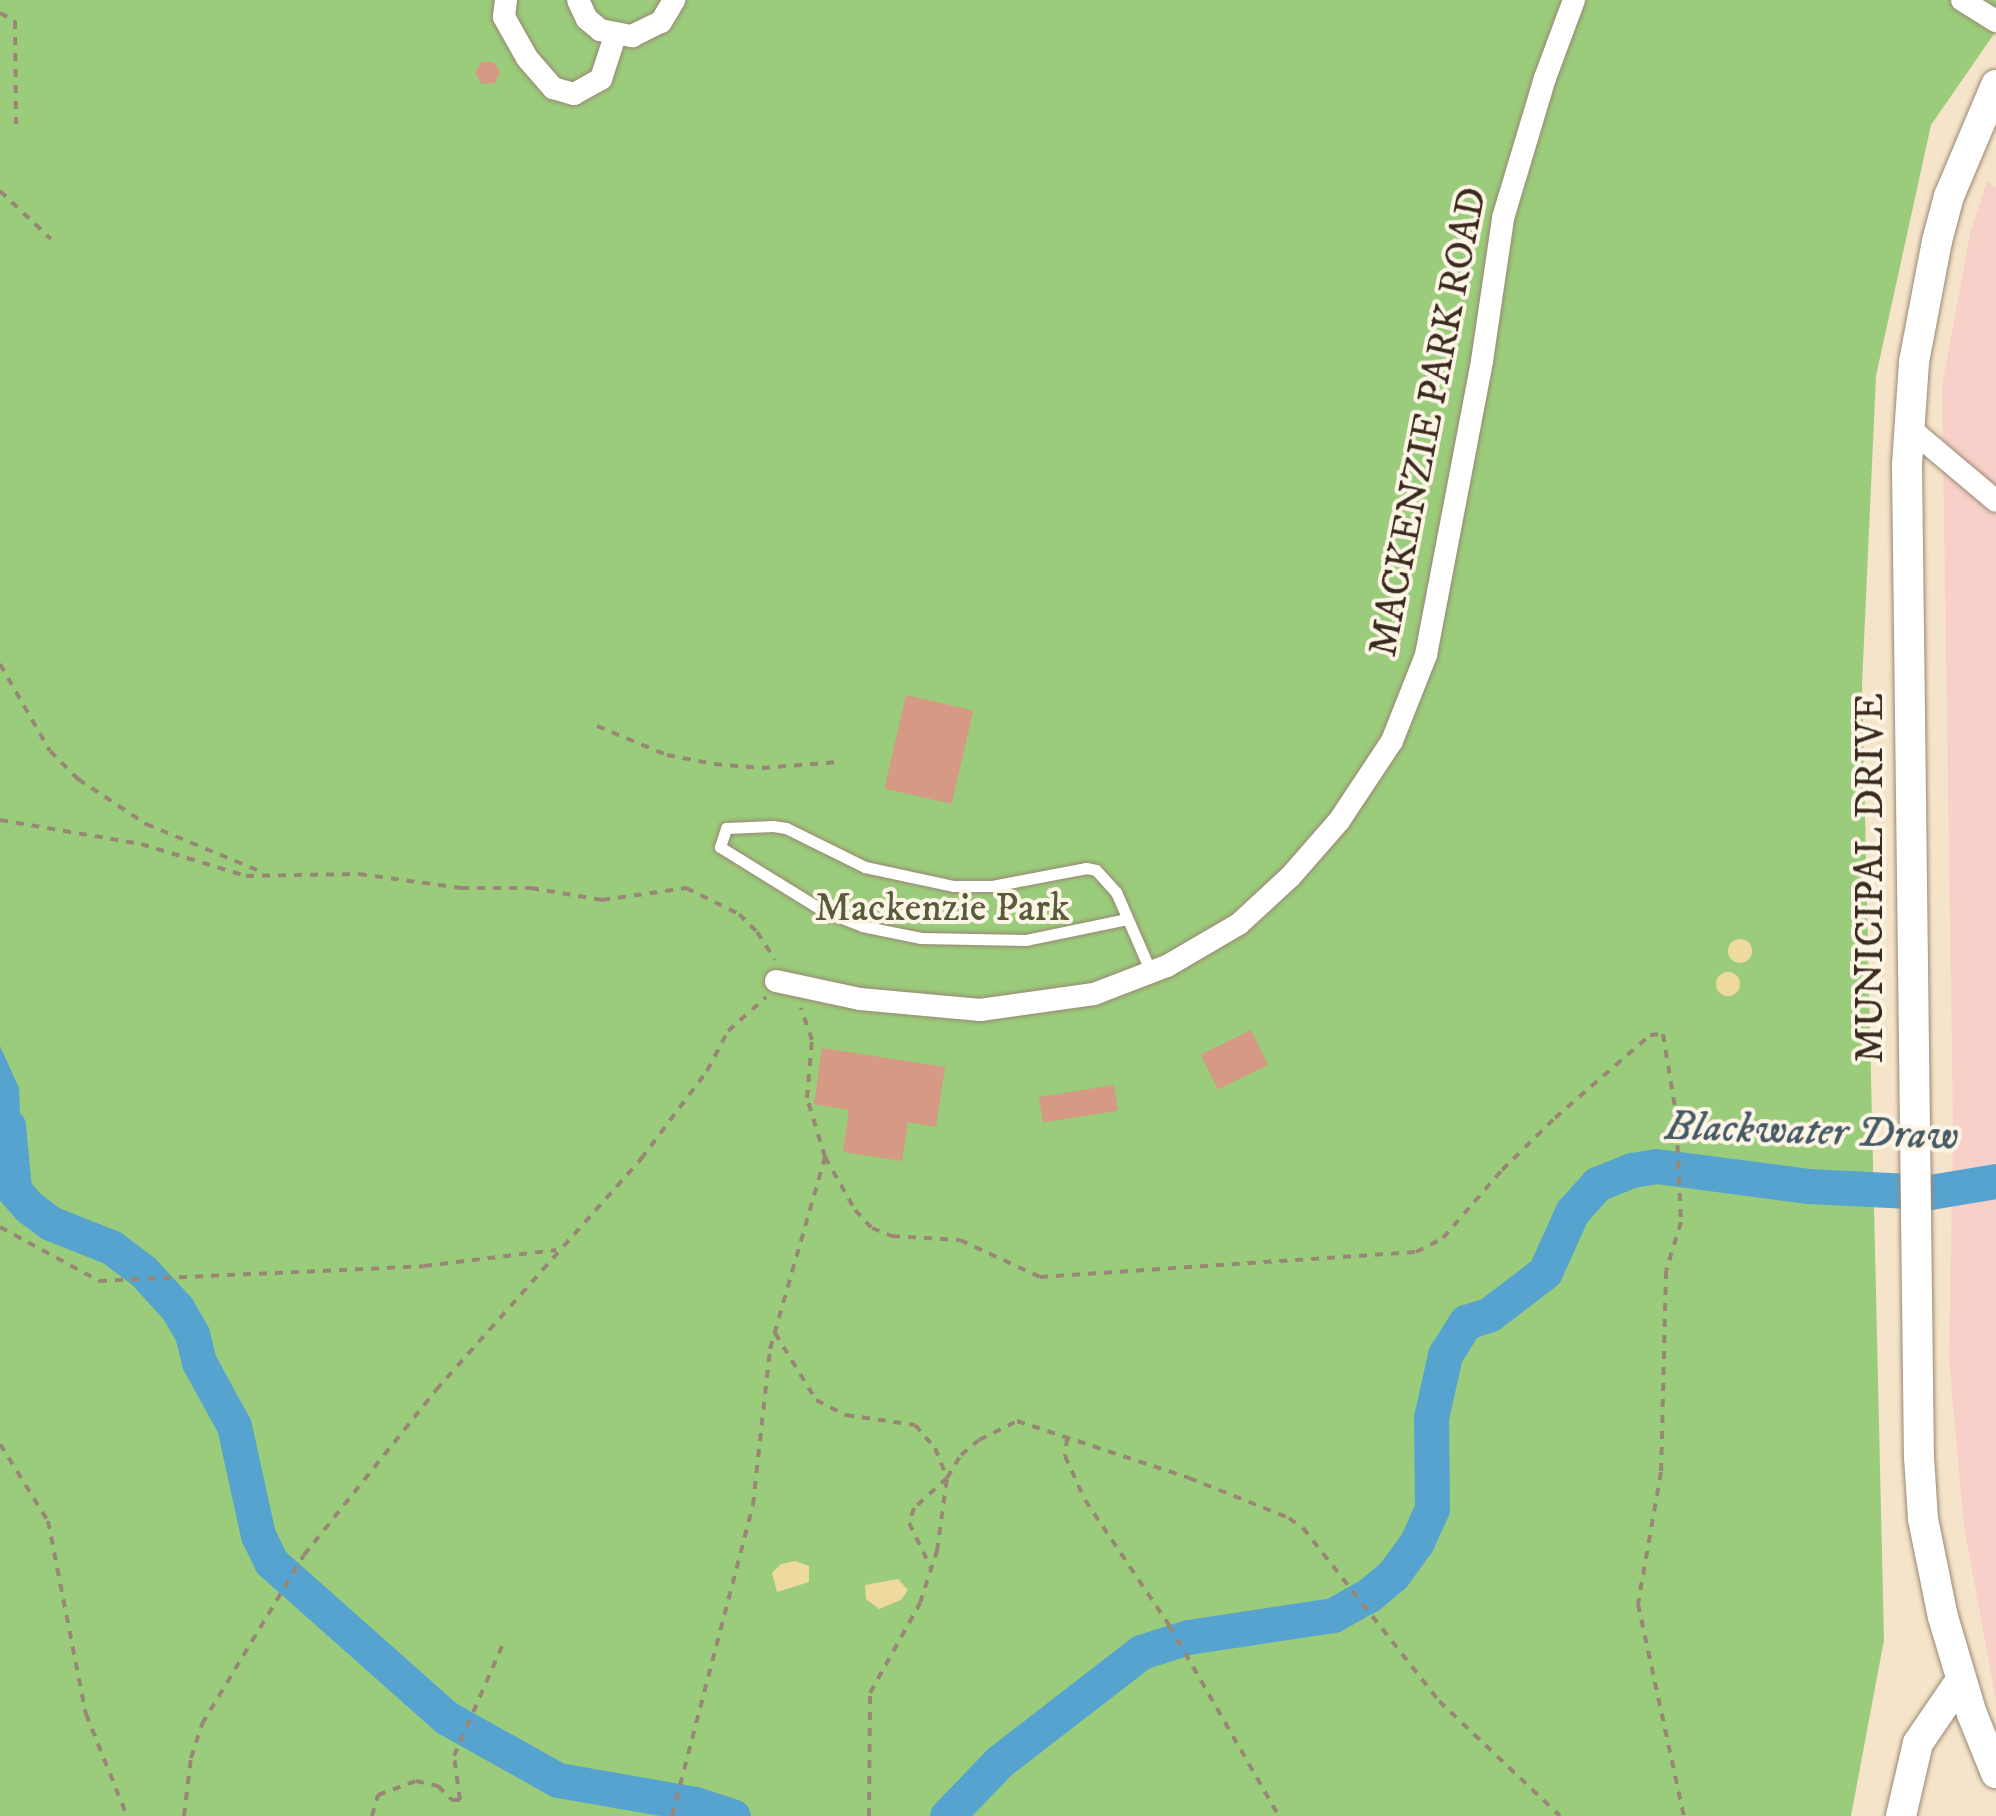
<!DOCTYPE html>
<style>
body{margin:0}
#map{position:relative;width:1996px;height:1816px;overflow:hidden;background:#f6e4ca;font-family:"IM FELL DW Pica",serif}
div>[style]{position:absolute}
.built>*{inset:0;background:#f7d1c9}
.green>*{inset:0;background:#9bcc7b}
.sand>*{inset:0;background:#eeda9e}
.round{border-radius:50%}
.water>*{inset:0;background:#57a3cf}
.river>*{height:35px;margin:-17.5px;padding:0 17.5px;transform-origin:17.5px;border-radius:17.5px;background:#57a3cf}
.building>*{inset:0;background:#d69983;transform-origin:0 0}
.path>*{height:4px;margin-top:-2px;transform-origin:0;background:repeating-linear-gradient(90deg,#988774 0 8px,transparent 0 16px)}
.roads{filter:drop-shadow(0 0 2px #988774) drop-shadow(0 0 2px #988774)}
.service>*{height:11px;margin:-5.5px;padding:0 5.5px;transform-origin:5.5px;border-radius:5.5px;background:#fff}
.minor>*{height:22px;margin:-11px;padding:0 11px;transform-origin:11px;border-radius:11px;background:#fff}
.tertiary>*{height:30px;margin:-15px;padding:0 15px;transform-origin:15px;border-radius:15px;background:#fff}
span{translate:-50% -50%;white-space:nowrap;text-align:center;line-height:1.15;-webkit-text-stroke:8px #fcf5e5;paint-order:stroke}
.street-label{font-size:40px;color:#3b2a1e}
.park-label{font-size:40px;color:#585b3a}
.water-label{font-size:42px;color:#465a65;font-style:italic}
</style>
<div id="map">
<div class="built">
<i style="clip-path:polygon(1987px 181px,1996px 188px,1996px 1701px,1964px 1527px,1949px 1360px,1953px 1128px,1942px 386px,1970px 234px)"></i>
</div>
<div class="green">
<i style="clip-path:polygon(0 0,1996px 0,1996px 31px,1931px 125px,1876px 376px,1862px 685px,1884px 1640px,1851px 1816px,0 1816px)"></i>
</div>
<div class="sand">
<i class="round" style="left:1728px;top:939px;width:24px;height:24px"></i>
<i class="round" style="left:1716px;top:972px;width:24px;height:24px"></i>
<i style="clip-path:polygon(795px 1561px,809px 1566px,809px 1582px,777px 1592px,772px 1573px,781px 1564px)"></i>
<i style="clip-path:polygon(898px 1579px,908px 1590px,901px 1600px,879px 1609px,866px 1599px,865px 1585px)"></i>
</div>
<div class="water">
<i style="clip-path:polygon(0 1046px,19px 1088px,21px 1136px,17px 1149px,0 1148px)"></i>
</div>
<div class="river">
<i style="left:0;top:1122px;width:9px;rotate:27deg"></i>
<i style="left:8px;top:1126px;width:64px;rotate:84.6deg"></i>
<i style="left:14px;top:1190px;width:23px;rotate:49deg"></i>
<i style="left:29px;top:1207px;width:26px;rotate:37deg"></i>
<i style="left:50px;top:1223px;width:66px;rotate:21.5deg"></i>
<i style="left:111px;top:1247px;width:40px;rotate:37deg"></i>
<i style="left:143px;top:1271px;width:50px;rotate:47.4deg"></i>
<i style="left:177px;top:1308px;width:30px;rotate:60deg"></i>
<i style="left:192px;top:1334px;width:29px;rotate:76deg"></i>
<i style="left:199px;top:1362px;width:73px;rotate:61.3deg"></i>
<i style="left:234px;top:1426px;width:112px;rotate:77.6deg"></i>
<i style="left:258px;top:1535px;width:30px;rotate:64deg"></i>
<i style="left:271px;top:1562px;width:235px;rotate:41.6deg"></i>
<i style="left:447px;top:1718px;width:127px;rotate:29.2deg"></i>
<i style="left:558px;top:1780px;width:139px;rotate:9.9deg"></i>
<i style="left:695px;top:1804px;width:40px;rotate:18deg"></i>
<i style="left:947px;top:1816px;width:76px;rotate:-46.1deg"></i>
<i style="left:1000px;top:1761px;width:178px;rotate:-37.7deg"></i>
<i style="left:1141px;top:1652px;width:49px;rotate:-17.7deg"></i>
<i style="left:1188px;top:1637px;width:147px;rotate:-8.6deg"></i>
<i style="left:1333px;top:1615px;width:41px;rotate:-29.1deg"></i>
<i style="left:1369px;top:1595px;width:31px;rotate:-40deg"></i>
<i style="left:1393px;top:1575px;width:41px;rotate:-54deg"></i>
<i style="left:1417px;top:1542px;width:36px;rotate:-66deg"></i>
<i style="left:1432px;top:1509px;width:91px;rotate:-90.6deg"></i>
<i style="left:1431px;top:1418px;width:65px;rotate:-77.5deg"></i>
<i style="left:1445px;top:1355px;width:39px;rotate:-58deg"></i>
<i style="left:1466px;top:1322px;width:25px;rotate:-18deg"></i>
<i style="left:1490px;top:1314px;width:69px;rotate:-37.4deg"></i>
<i style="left:1545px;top:1272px;width:66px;rotate:-65.8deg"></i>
<i style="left:1572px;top:1212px;width:38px;rotate:-48deg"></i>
<i style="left:1597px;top:1184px;width:38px;rotate:-22deg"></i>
<i style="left:1632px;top:1170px;width:24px;rotate:-9deg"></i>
<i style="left:1656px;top:1166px;width:153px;rotate:7.5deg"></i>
<i style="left:1808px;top:1186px;width:122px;rotate:2.8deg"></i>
<i style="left:1930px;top:1192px;width:67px;rotate:-9.5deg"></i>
</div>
<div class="building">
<i style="clip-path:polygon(481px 62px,493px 62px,500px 72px,495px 83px,482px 84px,475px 73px)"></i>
<i style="left:906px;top:695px;width:69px;height:96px;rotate:13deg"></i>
<i style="left:1251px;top:1030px;width:39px;height:56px;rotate:64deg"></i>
<i style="clip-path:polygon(822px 1048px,945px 1067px,936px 1127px,908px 1122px,902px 1161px,843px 1152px,849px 1110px,814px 1104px)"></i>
<i style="left:1114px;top:1085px;width:26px;height:76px;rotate:81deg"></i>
</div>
<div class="path">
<i style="left:0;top:13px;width:17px;rotate:28deg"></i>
<i style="left:15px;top:21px;width:103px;rotate:89.4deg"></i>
<i style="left:0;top:191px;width:70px;rotate:43.3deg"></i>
<i style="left:0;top:664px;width:100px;rotate:60.1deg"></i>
<i style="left:50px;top:751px;width:40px;rotate:45deg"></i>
<i style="left:78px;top:779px;width:82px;rotate:33.5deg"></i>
<i style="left:146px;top:824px;width:126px;rotate:22.5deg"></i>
<i style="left:597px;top:726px;width:76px;rotate:22.5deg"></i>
<i style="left:667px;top:755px;width:48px;rotate:10.8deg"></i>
<i style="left:714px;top:764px;width:48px;rotate:4.8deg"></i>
<i style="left:762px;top:768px;width:77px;rotate:-4.5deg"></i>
<i style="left:0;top:820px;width:143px;rotate:9.7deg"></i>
<i style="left:141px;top:844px;width:110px;rotate:16.9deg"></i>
<i style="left:246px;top:876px;width:113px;rotate:-1deg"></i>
<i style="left:359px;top:874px;width:103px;rotate:7.8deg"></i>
<i style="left:461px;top:888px;width:70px"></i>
<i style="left:531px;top:888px;width:72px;rotate:9.6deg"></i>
<i style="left:602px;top:900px;width:85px;rotate:-8.1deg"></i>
<i style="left:686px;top:888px;width:59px;rotate:26.1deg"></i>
<i style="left:739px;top:914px;width:25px;rotate:45deg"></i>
<i style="left:757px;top:932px;width:33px;rotate:57deg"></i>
<i style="left:825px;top:1157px;width:61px;rotate:60.5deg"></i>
<i style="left:855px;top:1210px;width:25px;rotate:47deg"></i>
<i style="left:872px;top:1228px;width:22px;rotate:22deg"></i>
<i style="left:892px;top:1236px;width:68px;rotate:3.4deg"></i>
<i style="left:960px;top:1240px;width:88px;rotate:24.8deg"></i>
<i style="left:1040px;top:1277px;width:377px;rotate:-3.8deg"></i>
<i style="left:1416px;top:1252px;width:30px;rotate:-27deg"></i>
<i style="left:1443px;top:1238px;width:90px;rotate:-49.1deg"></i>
<i style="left:1502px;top:1170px;width:74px;rotate:-44.5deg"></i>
<i style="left:1555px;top:1118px;width:126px;rotate:-41.1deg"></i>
<i style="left:1650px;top:1035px;width:13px;rotate:-4deg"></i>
<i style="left:1663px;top:1034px;width:80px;rotate:80.7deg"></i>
<i style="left:1676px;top:1113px;width:109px;rotate:87.4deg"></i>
<i style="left:1681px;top:1222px;width:51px;rotate:107deg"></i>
<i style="left:1666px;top:1271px;width:201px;rotate:91.4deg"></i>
<i style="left:1661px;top:1472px;width:134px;rotate:99.9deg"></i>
<i style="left:1638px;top:1604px;width:217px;rotate:77.8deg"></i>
<i style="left:0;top:1227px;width:113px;rotate:28.6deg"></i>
<i style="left:99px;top:1281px;width:325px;rotate:-2.6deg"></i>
<i style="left:424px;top:1266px;width:133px;rotate:-6.9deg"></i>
<i style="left:775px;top:1333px;width:79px;rotate:58.5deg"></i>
<i style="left:816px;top:1400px;width:34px;rotate:27deg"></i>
<i style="left:846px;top:1415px;width:70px;rotate:8.2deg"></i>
<i style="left:915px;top:1425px;width:30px;rotate:49deg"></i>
<i style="left:935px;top:1448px;width:32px;rotate:68deg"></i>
<i style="left:947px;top:1478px;width:45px;rotate:137.7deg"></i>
<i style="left:914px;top:1508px;width:16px;rotate:108deg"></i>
<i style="left:909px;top:1523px;width:50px;rotate:63.9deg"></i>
<i style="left:1067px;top:1438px;width:18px;rotate:96deg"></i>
<i style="left:1065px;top:1456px;width:48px;rotate:65.6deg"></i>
<i style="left:1085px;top:1500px;width:151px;rotate:56.1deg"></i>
<i style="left:1169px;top:1625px;width:220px;rotate:60.1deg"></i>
<i style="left:0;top:1444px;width:91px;rotate:58.1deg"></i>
<i style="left:48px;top:1521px;width:197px;rotate:78.9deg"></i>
<i style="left:86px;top:1714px;width:110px;rotate:68.1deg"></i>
<i style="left:460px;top:1800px;width:44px;rotate:-97.8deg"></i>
<i style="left:454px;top:1756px;width:122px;rotate:-66.4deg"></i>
<i style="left:184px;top:1816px;width:58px;rotate:-83.1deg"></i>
<i style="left:191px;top:1758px;width:36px;rotate:-72deg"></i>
<i style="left:202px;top:1724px;width:197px;rotate:-58.9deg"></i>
<i style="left:304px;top:1555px;width:211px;rotate:-51.3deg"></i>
<i style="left:436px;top:1390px;width:309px;rotate:-48.4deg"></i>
<i style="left:641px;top:1159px;width:110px;rotate:-53.1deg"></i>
<i style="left:707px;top:1071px;width:45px;rotate:-62.3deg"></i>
<i style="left:728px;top:1031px;width:51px;rotate:-41.8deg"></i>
<i style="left:372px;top:1816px;width:22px;rotate:-74deg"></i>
<i style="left:378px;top:1795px;width:40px;rotate:-20.2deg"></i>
<i style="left:416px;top:1781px;width:23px;rotate:13deg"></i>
<i style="left:438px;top:1786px;width:20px;rotate:45deg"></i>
<i style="left:452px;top:1800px;width:8px"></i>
<i style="left:672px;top:1816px;width:321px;rotate:-75.4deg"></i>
<i style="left:753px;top:1505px;width:157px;rotate:-83.8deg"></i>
<i style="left:770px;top:1349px;width:200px;rotate:-74deg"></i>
<i style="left:825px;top:1157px;width:62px;rotate:-107deg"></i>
<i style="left:807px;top:1098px;width:58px;rotate:-85.1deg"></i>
<i style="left:812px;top:1040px;width:34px;rotate:-109deg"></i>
<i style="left:869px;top:1816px;width:123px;rotate:-89.5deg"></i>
<i style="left:870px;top:1693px;width:103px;rotate:-60.9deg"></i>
<i style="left:920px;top:1603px;width:55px;rotate:-71.9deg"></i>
<i style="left:937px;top:1551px;width:74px;rotate:-82.2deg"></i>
<i style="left:947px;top:1478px;width:27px;rotate:-59deg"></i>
<i style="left:961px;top:1455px;width:23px;rotate:-40deg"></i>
<i style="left:979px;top:1440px;width:42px;rotate:-26.6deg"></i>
<i style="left:1017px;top:1421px;width:181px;rotate:18.3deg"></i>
<i style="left:1189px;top:1478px;width:108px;rotate:21.8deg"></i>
<i style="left:1289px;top:1518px;width:17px;rotate:36deg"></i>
<i style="left:1303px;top:1528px;width:220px;rotate:51.8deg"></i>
<i style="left:1439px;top:1701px;width:167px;rotate:43.5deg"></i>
</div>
<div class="roads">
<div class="service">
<i style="left:1127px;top:919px;width:103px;rotate:168.3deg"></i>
<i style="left:1026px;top:940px;width:105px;rotate:-178.9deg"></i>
<i style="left:921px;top:938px;width:60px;rotate:-168.5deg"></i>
<i style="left:862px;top:926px;width:43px;rotate:-158.2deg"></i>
<i style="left:822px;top:910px;width:120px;rotate:-148.3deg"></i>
<i style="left:720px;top:847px;width:20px;rotate:-72deg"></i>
<i style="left:726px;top:828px;width:47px;rotate:-2.4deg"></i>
<i style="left:773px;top:826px;width:13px;rotate:9deg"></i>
<i style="left:786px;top:828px;width:88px;rotate:26.3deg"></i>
<i style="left:865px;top:867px;width:91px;rotate:12.1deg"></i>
<i style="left:954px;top:886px;width:38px"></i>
<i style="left:992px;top:886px;width:96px;rotate:-10.8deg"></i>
<i style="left:1086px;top:868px;width:10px;rotate:11deg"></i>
<i style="left:1096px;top:870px;width:30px;rotate:48deg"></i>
<i style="left:1116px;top:892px;width:87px;rotate:66.4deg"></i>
</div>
<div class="minor">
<i style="left:506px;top:0;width:17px;rotate:97deg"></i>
<i style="left:504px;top:17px;width:47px;rotate:60.7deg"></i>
<i style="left:527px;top:58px;width:40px;rotate:49deg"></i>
<i style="left:553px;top:88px;width:22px;rotate:16deg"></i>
<i style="left:574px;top:94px;width:31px;rotate:-29deg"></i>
<i style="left:601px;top:79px;width:45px;rotate:-72deg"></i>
<i style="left:578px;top:0;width:21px;rotate:65deg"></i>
<i style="left:587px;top:19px;width:17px;rotate:40deg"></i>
<i style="left:600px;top:30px;width:33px;rotate:11deg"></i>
<i style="left:632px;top:36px;width:32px;rotate:-26deg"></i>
<i style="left:661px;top:22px;width:26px;rotate:-59deg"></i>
<i style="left:1962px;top:0;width:40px;rotate:32deg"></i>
<i style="left:1907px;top:426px;width:116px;rotate:40.1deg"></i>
<i style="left:776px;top:981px;width:86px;rotate:12.1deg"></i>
<i style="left:860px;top:999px;width:121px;rotate:5.2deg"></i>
<i style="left:980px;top:1010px;width:115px;rotate:-8deg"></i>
<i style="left:1094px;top:994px;width:78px;rotate:-21deg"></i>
<i style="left:1167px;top:966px;width:83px;rotate:-30.3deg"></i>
<i style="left:1239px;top:924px;width:69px;rotate:-42.7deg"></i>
<i style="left:1290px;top:877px;width:74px;rotate:-48.8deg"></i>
<i style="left:1339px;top:821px;width:96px;rotate:-56.5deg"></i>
<i style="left:1392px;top:741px;width:92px;rotate:-68.4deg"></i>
<i style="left:1426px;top:655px;width:299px;rotate:-79.2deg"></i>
<i style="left:1482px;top:361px;width:145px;rotate:-81.6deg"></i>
<i style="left:1503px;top:218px;width:146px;rotate:-73.3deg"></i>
<i style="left:1545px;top:78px;width:83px;rotate:-69.6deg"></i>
</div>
<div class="tertiary">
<i style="left:1996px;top:85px;width:121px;rotate:112.9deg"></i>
<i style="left:1949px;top:196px;width:47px;rotate:104.9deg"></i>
<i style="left:1937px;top:241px;width:123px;rotate:100.8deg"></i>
<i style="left:1914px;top:362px;width:104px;rotate:93.9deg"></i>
<i style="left:1907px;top:466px;width:991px;rotate:89.31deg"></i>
<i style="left:1919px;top:1457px;width:62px;rotate:86.3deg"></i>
<i style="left:1923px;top:1519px;width:100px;rotate:78.5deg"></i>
<i style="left:1943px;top:1617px;width:101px;rotate:73.4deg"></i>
<i style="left:1972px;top:1714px;width:64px;rotate:67.9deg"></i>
<i style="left:1901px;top:1816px;width:75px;rotate:-76.9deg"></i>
<i style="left:1918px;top:1743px;width:76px;rotate:-55.7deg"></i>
</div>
</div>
<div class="street-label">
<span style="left:1429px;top:422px;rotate:-79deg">MACKENZIE PARK ROAD</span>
<span style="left:1871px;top:878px;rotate:-90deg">MUNICIPAL DRIVE</span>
</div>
<div class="park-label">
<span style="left:942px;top:909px">Mackenzie Park</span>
</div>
<div class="water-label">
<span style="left:1812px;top:1132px;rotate:2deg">Blackwater Draw</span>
</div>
</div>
